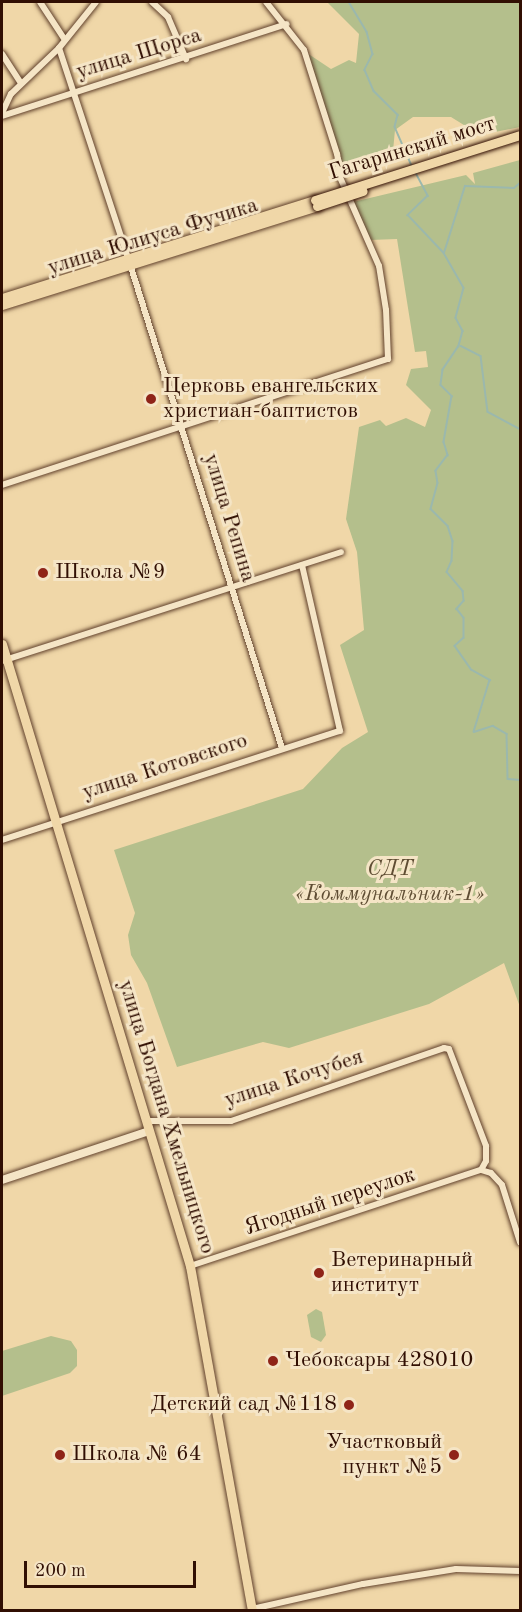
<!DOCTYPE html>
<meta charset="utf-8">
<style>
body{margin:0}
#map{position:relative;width:522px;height:1612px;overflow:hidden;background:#f0d7a8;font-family:"Old Standard TT",serif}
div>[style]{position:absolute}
.green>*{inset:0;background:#b4bf8c}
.stream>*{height:1.5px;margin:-0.75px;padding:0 0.75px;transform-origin:0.75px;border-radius:0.75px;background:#9bb8ad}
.roads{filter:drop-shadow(0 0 2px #61412c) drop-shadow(0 0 2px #61412c)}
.street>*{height:6px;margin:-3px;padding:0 3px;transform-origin:3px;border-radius:3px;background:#f5e5c6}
.secondary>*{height:8px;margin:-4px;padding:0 4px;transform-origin:4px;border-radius:4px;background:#f5e5c6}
.primary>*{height:9px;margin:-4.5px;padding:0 4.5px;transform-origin:4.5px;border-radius:4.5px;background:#f0d7a8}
.bridges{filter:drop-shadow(0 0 2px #310f03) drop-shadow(0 0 2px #310f03)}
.primary-bridge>*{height:9px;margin:-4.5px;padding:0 4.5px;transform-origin:4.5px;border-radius:4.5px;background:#f0d7a8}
.dots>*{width:16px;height:16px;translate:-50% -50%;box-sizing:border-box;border:3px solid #f5e5c6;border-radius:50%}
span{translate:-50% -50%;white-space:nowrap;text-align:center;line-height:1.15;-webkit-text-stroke:6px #f5e5c6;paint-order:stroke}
.street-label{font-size:22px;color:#310f03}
.poi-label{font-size:22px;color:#310f03}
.left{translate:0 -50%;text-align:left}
.right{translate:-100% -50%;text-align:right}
.park-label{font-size:22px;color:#5f4d33;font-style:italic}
.frame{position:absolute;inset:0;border:3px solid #310f03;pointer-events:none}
.scale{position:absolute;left:24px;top:1561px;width:172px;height:27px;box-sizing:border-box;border:3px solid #310f03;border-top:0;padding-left:8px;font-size:18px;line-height:21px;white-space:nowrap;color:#310f03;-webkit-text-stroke:4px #f5e5c6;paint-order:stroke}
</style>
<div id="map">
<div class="green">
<i style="clip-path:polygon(327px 2px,520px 2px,520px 127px,480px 135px,451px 117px,413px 117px,395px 130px,393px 151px,380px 161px,345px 172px,307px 53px,331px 69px,349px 60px,356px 63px,359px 34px)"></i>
<i style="clip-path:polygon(520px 160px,520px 1007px,504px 963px,429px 1004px,289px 1048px,263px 1042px,177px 1067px,147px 983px,131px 955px,128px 935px,135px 913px,114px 850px,303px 789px,342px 748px,368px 732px,340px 645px,364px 630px,357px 552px,346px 519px,359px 427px,380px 420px,386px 426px,406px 418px,425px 427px,431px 410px,406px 385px,411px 369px,428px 367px,426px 351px,415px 352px,397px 239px,370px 240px,353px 202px,466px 175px,475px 184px,473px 173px)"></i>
<i style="clip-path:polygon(316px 1309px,322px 1312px,326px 1335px,321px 1342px,311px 1337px,307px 1315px)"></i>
<i style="clip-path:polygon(51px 1336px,71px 1341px,77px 1350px,77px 1366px,70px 1373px,2px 1396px,2px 1351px)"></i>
</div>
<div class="stream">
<i style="left:349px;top:2px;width:35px;rotate:59deg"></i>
<i style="left:367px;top:32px;width:23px;rotate:75deg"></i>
<i style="left:373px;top:54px;width:18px;rotate:117deg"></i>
<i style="left:365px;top:70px;width:23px;rotate:67deg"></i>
<i style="left:374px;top:91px;width:34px;rotate:45deg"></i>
<i style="left:398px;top:115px;width:12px;rotate:104deg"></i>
<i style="left:395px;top:127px;width:43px;rotate:66.4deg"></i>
<i style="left:416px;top:173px;width:26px;rotate:62deg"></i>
<i style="left:428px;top:196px;width:28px;rotate:136deg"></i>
<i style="left:408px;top:215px;width:52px;rotate:46.5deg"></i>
<i style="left:444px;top:253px;width:40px;rotate:60.3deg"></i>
<i style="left:464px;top:288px;width:31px;rotate:105deg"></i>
<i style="left:456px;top:318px;width:15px;rotate:62deg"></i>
<i style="left:463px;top:331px;width:16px;rotate:105deg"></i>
<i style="left:459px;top:346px;width:29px;rotate:124deg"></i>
<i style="left:443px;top:370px;width:15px;rotate:98deg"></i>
<i style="left:441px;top:385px;width:16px;rotate:45deg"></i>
<i style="left:452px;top:396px;width:47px;rotate:99.9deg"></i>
<i style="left:444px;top:442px;width:14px;rotate:73deg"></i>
<i style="left:448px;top:455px;width:20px;rotate:127deg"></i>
<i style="left:436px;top:471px;width:12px;rotate:81deg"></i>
<i style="left:438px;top:483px;width:27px;rotate:105deg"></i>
<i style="left:431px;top:509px;width:24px;rotate:45deg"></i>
<i style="left:448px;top:526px;width:16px;rotate:72deg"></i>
<i style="left:453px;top:541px;width:20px;rotate:93deg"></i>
<i style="left:452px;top:561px;width:12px;rotate:114deg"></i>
<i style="left:447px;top:572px;width:25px;rotate:50deg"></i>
<i style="left:463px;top:591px;width:10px;rotate:84deg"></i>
<i style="left:464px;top:601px;width:11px;rotate:131deg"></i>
<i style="left:457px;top:609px;width:11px;rotate:52deg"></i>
<i style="left:464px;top:618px;width:20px;rotate:90deg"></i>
<i style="left:464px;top:638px;width:12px;rotate:138deg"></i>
<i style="left:455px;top:646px;width:29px;rotate:55deg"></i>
<i style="left:472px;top:670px;width:21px;rotate:29deg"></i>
<i style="left:490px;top:680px;width:54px;rotate:107.1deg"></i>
<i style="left:474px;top:732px;width:20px;rotate:-18deg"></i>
<i style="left:493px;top:726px;width:16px;rotate:30deg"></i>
<i style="left:507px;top:734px;width:45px;rotate:88.7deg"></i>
<i style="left:508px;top:779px;width:12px;rotate:5deg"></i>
<i style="left:444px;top:253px;width:70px;rotate:-72.6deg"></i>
<i style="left:465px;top:186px;width:49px;rotate:2.3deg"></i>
<i style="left:514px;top:188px;width:8px;rotate:-40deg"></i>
<i style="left:461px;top:346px;width:22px;rotate:27deg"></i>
<i style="left:481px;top:356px;width:56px;rotate:82.9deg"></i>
<i style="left:488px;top:412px;width:36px;rotate:28deg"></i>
</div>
<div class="roads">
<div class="street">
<i style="left:40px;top:2px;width:45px;rotate:56.7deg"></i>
<i style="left:152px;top:2px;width:22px;rotate:43deg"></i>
<i style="left:168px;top:17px;width:46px;rotate:66.8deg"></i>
<i style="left:59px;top:48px;width:221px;rotate:71.8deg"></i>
<i style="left:2px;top:54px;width:35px;rotate:57deg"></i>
<i style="left:2px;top:113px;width:21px;rotate:-65deg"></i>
<i style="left:11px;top:94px;width:66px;rotate:-43.8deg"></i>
<i style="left:59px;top:48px;width:59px;rotate:-51.2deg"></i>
<i style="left:2px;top:116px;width:299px;rotate:-17.9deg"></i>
<i style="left:130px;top:264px;width:507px;rotate:72.57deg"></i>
<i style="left:2px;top:485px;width:406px;rotate:-18.1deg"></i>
<i style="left:388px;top:359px;width:49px;rotate:-92.3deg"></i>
<i style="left:386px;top:310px;width:45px;rotate:-99deg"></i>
<i style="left:379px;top:266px;width:97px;rotate:-113.7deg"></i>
<i style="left:340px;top:177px;width:23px;rotate:-97deg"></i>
<i style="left:337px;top:154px;width:109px;rotate:-107.6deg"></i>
<i style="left:304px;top:50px;width:61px;rotate:-128.4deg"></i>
<i style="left:2px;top:661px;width:356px;rotate:-17.8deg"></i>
<i style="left:2px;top:840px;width:355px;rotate:-17.9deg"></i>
<i style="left:340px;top:731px;width:170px;rotate:-102.9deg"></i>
<i style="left:146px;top:1121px;width:85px"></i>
<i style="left:231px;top:1121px;width:225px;rotate:-18.9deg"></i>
<i style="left:444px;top:1048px;width:5px;rotate:11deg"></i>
<i style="left:449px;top:1049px;width:104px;rotate:69.1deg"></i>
<i style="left:486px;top:1146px;width:15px;rotate:90deg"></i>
<i style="left:486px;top:1161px;width:10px;rotate:119deg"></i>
<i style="left:481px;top:1170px;width:10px;rotate:17deg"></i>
<i style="left:491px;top:1173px;width:16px;rotate:47deg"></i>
<i style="left:502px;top:1185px;width:60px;rotate:72.5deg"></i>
<i style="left:190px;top:1266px;width:306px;rotate:-18.3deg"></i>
<i style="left:252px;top:1609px;width:114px;rotate:-12.7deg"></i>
<i style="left:363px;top:1584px;width:94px;rotate:-9.2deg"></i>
<i style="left:456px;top:1569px;width:64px;rotate:1.8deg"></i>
</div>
<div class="secondary">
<i style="left:2px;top:1180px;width:155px;rotate:-18.4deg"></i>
</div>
<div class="primary">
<i style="left:2px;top:298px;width:328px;rotate:-17.4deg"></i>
<i style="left:2px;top:305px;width:330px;rotate:-17.4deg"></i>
<i style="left:2px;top:644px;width:650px;rotate:73.18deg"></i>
<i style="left:190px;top:1266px;width:350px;rotate:79.8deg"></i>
</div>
</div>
<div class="bridges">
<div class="primary-bridge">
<i style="left:315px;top:200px;width:215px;rotate:-17.6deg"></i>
<i style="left:317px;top:206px;width:48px;rotate:-18.1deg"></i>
</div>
</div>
<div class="dots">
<i style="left:151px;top:399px;background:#8f2418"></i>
<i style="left:43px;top:573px;background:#8f2418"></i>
<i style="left:319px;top:1273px;background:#8f2418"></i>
<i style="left:273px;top:1361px;background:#8f2418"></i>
<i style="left:349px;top:1405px;background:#8f2418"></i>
<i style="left:60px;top:1455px;background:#8f2418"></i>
<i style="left:454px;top:1455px;background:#8f2418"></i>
</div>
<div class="street-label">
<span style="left:139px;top:54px;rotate:-17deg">улица Щорса</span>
<span style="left:412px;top:149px;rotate:-17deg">Гагаринский мост</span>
<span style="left:153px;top:237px;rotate:-17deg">улица Юлиуса Фучика</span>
<span style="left:229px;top:518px;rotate:73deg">улица Репина</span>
<span style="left:165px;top:767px;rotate:-18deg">улица Котовского</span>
<span style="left:294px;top:1079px;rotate:-18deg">улица Кочубея</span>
<span style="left:166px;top:1117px;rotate:73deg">улица Богдана Хмельницкого</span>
<span style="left:330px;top:1202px;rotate:-18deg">Ягодный переулок</span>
</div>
<div class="poi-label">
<span class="left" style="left:163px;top:399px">Церковь евангельских<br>христиан-баптистов</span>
<span class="left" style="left:55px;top:573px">Школа №9</span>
<span class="left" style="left:331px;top:1273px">Ветеринарный<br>институт</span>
<span class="left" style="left:285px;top:1361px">Чебоксары 428010</span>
<span class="right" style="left:337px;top:1405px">Детский сад №118</span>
<span class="right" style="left:442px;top:1455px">Участковый<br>пункт №5</span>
<span class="left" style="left:72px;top:1455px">Школа № 64</span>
</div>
<div class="park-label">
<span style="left:390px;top:882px">СДТ<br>«Коммунальник-1»</span>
</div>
<div class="frame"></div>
<div class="scale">200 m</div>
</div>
